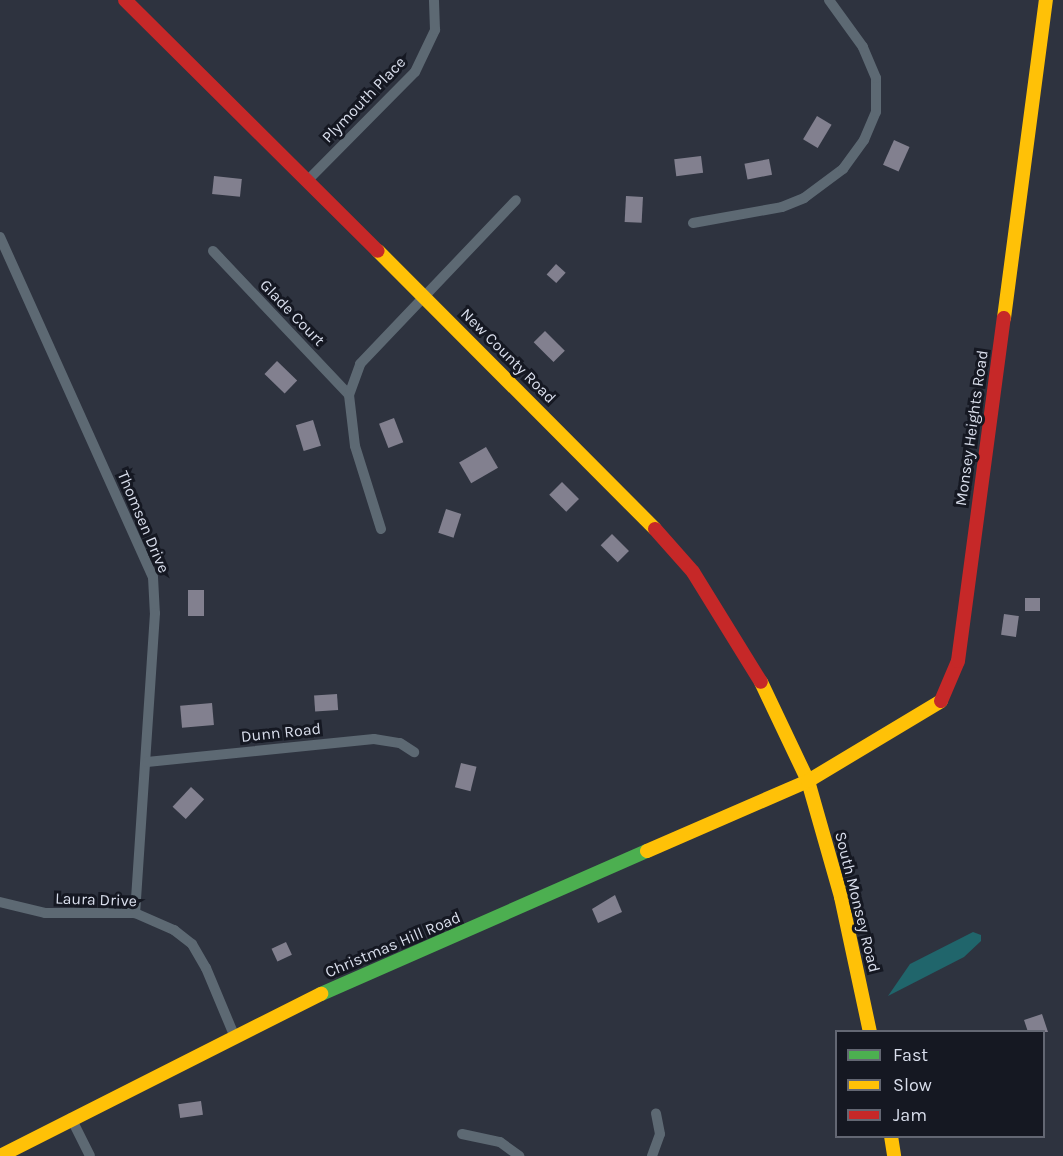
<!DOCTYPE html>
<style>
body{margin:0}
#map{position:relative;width:1063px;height:1156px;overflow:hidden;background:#2e333f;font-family:Karla,sans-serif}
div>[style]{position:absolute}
.water>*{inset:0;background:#20656b}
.building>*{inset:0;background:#82808f;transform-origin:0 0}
.street>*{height:10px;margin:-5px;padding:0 5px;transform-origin:5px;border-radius:5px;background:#5d6973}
.fast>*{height:14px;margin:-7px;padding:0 7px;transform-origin:7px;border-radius:7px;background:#4caf50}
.slow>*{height:14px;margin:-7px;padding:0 7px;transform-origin:7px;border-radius:7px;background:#ffc107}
.jam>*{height:14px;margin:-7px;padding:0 7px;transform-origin:7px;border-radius:7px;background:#c62828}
span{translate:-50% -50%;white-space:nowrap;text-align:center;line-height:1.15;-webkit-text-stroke:6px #151822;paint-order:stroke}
.street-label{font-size:16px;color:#d9deec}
.legend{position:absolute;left:835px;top:1030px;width:210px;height:108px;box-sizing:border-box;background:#151822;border:2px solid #636773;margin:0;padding:8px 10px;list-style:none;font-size:18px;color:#d9deec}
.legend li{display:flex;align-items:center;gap:12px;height:30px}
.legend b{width:30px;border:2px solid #636773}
</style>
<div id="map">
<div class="water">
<i style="clip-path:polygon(973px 932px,981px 935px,981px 941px,964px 957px,888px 996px,910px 964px)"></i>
</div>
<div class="building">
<i style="left:817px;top:116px;width:17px;height:27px;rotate:31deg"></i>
<i style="left:894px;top:140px;width:17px;height:27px;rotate:24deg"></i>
<i style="left:701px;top:156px;width:17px;height:27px;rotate:83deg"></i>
<i style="left:769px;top:159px;width:16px;height:25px;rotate:79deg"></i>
<i style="left:214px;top:176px;width:28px;height:18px;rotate:6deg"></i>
<i style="left:626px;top:196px;width:17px;height:26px;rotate:3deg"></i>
<i style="left:556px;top:264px;width:13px;height:14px;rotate:42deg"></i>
<i style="left:545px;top:331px;width:28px;height:16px;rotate:45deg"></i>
<i style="left:277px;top:361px;width:28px;height:18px;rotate:44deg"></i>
<i style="left:394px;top:418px;width:26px;height:16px;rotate:69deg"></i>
<i style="left:313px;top:420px;width:27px;height:18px;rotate:73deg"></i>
<i style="left:486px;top:447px;width:24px;height:31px;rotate:60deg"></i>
<i style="left:562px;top:482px;width:24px;height:18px;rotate:45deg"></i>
<i style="left:446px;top:509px;width:16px;height:25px;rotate:18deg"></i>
<i style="left:612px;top:534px;width:24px;height:16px;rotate:45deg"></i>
<i style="left:188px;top:590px;width:16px;height:26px"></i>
<i style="left:1025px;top:598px;width:15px;height:13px"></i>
<i style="left:1004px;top:614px;width:15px;height:21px;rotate:8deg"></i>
<i style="left:337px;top:694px;width:16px;height:23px;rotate:86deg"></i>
<i style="left:212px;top:703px;width:22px;height:32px;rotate:85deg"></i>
<i style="left:461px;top:763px;width:16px;height:25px;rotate:14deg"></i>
<i style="left:191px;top:787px;width:18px;height:27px;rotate:43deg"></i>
<i style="clip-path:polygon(615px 895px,622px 912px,598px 923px,592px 909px)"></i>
<i style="left:286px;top:942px;width:14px;height:16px;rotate:65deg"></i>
<i style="clip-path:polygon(1042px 1014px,1048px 1032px,1028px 1032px,1024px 1020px)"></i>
<i style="left:201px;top:1101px;width:14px;height:23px;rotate:82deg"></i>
</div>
<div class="street">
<i style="left:308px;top:180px;width:152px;rotate:-45.3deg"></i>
<i style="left:415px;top:72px;width:47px;rotate:-64.5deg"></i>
<i style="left:435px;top:30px;width:30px;rotate:-92deg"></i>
<i style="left:693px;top:223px;width:90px;rotate:-10.2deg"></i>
<i style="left:782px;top:207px;width:24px;rotate:-22deg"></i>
<i style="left:804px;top:198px;width:49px;rotate:-36.6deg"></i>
<i style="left:843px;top:169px;width:36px;rotate:-54deg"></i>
<i style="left:864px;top:140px;width:30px;rotate:-67deg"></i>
<i style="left:876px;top:112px;width:34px;rotate:-90deg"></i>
<i style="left:876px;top:78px;width:34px;rotate:-113deg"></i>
<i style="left:863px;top:47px;width:58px;rotate:-125.9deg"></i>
<i style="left:0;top:237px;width:373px;rotate:65.8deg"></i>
<i style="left:153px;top:577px;width:36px;rotate:87deg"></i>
<i style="left:155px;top:613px;width:301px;rotate:93.8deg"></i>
<i style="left:213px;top:251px;width:198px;rotate:46.6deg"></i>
<i style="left:381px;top:529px;width:87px;rotate:-107.4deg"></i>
<i style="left:355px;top:446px;width:51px;rotate:-96.7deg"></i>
<i style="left:349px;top:395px;width:33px;rotate:-70deg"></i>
<i style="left:360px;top:364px;width:226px;rotate:-46.4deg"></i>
<i style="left:147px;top:762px;width:228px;rotate:-5.8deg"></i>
<i style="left:374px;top:739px;width:26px;rotate:9deg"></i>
<i style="left:400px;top:743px;width:17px;rotate:33deg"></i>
<i style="left:0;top:902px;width:46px;rotate:13.7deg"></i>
<i style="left:45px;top:913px;width:90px"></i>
<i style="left:135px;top:913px;width:43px;rotate:23.6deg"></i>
<i style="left:174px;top:930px;width:23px;rotate:38deg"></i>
<i style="left:192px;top:944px;width:28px;rotate:60deg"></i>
<i style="left:206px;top:968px;width:73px;rotate:67.3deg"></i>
<i style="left:71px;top:1118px;width:42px;rotate:63.4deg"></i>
<i style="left:462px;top:1134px;width:39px;rotate:12deg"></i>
<i style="left:500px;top:1142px;width:24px;rotate:36deg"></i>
<i style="left:652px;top:1156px;width:23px;rotate:-70deg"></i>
<i style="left:660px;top:1134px;width:21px;rotate:-101deg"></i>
</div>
<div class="fast">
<i style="left:321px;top:994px;width:356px;rotate:-23.7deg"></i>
</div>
<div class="slow">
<i style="left:378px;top:251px;width:392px;rotate:45.1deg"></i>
<i style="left:1004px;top:318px;width:321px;rotate:-82.5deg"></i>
<i style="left:761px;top:682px;width:110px;rotate:64.6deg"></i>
<i style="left:808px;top:781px;width:121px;rotate:74.1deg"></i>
<i style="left:841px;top:897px;width:138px;rotate:77.9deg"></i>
<i style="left:647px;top:851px;width:176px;rotate:-23.5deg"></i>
<i style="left:808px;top:781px;width:155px;rotate:-31deg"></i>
<i style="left:891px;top:1136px;width:20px;rotate:81deg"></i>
<i style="left:0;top:1156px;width:360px;rotate:-26.8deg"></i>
</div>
<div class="jam">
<i style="left:125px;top:0;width:356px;rotate:44.8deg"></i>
<i style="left:655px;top:529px;width:57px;rotate:48.5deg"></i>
<i style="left:693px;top:572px;width:129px;rotate:58.3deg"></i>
<i style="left:941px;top:701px;width:43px;rotate:-67deg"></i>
<i style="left:958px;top:661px;width:346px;rotate:-82.4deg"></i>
</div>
<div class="street-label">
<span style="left:364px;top:100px;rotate:-46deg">Plymouth Place</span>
<span style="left:292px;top:313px;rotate:46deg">Glade Court</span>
<span style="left:508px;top:356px;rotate:45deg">New County Road</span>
<span style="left:972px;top:428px;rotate:-82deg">Monsey Heights Road</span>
<span style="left:143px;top:522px;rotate:67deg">Thomsen Drive</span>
<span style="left:281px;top:733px;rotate:-6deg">Dunn Road</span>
<span style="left:96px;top:900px;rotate:2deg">Laura Drive</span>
<span style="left:857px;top:902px;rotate:76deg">South Monsey Road</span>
<span style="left:393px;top:945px;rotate:-23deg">Christmas Hill Road</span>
</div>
<ul class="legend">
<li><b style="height:8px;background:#4caf50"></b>Fast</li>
<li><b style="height:8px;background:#ffc107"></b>Slow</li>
<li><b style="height:8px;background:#c62828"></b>Jam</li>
</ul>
</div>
